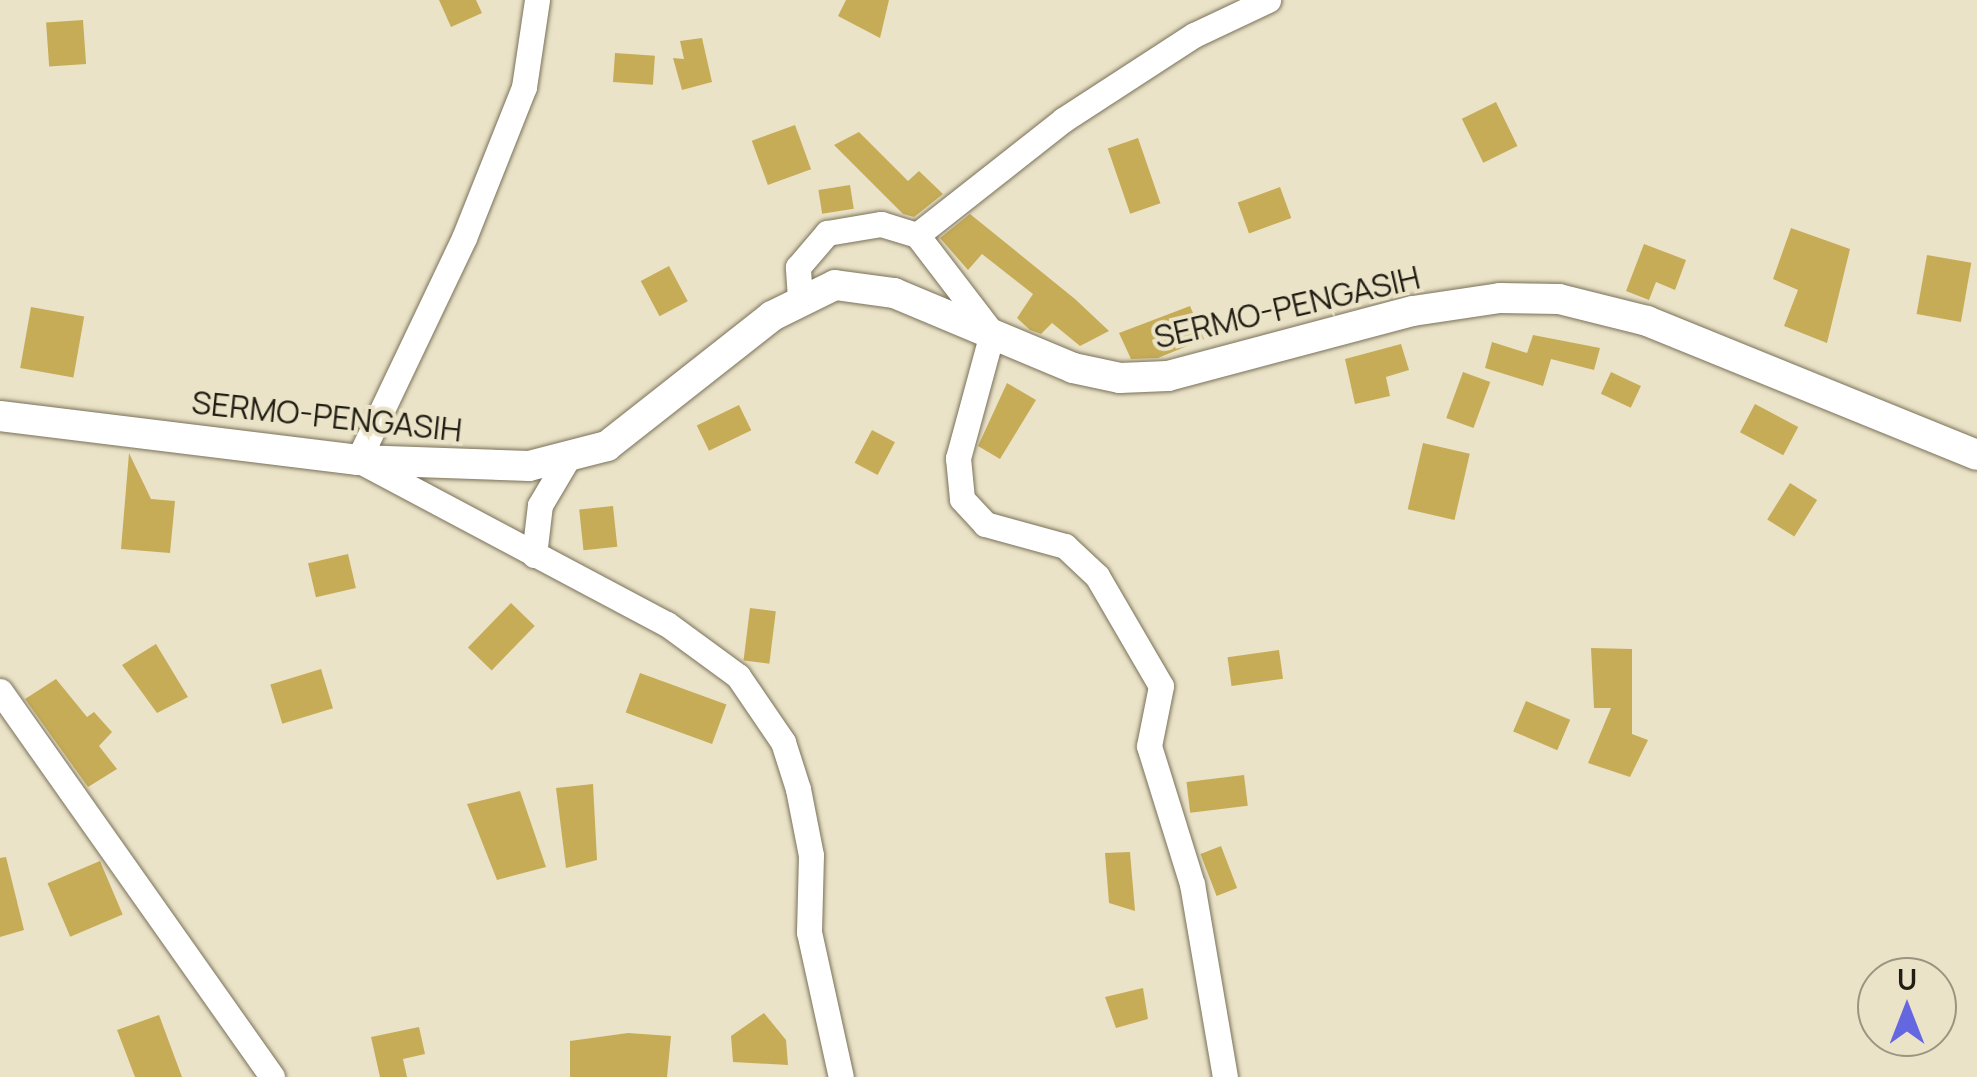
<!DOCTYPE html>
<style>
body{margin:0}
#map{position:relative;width:1977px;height:1077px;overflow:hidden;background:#ebe3c8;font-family:Manrope,sans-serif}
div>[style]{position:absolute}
.building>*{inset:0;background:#c6ac57;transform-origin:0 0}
.roads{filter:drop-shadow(0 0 2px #797159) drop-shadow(0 0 2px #797159)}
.minor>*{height:25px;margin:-12.5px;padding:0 12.5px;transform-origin:12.5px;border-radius:12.5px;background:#fff}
.major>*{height:30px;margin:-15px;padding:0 15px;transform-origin:15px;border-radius:15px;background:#fff}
span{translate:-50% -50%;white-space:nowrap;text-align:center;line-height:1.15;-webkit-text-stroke:8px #ebe3c8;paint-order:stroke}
.street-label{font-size:32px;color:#201d13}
.north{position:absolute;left:1857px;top:957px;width:100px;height:100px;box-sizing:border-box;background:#ebe3c8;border:2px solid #9a9480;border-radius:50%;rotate:0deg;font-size:28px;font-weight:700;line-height:40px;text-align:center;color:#201d13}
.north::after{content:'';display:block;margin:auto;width:35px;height:45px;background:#6467e0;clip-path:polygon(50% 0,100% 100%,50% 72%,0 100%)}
</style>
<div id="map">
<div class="building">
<i style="clip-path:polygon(439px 0,476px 0,482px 13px,451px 27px)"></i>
<i style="clip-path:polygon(846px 0,889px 0,880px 38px,838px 16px)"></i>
<i style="left:83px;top:20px;width:44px;height:37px;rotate:86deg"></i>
<i style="clip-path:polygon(702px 38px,712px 82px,682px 90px,673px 58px,684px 59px,680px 41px)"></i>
<i style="left:615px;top:53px;width:40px;height:29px;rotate:4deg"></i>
<i style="left:1496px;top:102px;width:49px;height:38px;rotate:64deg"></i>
<i style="left:795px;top:125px;width:47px;height:46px;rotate:70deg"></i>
<i style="clip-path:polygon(859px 132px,908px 181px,919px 171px,943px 194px,914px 217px,903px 214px,834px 145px)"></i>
<i style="left:1138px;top:138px;width:69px;height:32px;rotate:71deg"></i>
<i style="left:850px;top:185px;width:24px;height:32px;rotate:81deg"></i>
<i style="left:1280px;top:187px;width:33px;height:45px;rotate:70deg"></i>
<i style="clip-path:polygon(970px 214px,1075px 299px,1109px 331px,1080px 346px,1052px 323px,1041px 334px,1030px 330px,1017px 318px,1033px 294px,982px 254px,968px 270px,940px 238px)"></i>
<i style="clip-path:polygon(1791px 228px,1850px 249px,1827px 343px,1784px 326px,1798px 290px,1773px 279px)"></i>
<i style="clip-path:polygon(1644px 244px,1686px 260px,1675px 290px,1656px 282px,1649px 300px,1626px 291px)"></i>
<i style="left:1927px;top:255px;width:45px;height:60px;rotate:10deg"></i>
<i style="left:669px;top:266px;width:40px;height:32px;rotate:62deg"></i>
<i style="clip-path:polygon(1190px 306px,1204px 339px,1158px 358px,1131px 359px,1119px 333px)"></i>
<i style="left:31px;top:307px;width:54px;height:62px;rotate:10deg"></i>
<i style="clip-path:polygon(1533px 335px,1600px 348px,1594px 370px,1551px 359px,1543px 386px,1485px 368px,1492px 342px,1527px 353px)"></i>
<i style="clip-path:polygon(1401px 344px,1409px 370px,1386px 377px,1390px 396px,1355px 404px,1345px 359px)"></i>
<i style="left:1463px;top:372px;width:29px;height:49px;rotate:20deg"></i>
<i style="left:1611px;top:372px;width:33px;height:24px;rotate:25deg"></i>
<i style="clip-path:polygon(1007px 383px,1036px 400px,1000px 459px,978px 446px)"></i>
<i style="left:1755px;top:404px;width:49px;height:32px;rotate:28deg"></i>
<i style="left:739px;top:405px;width:28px;height:47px;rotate:64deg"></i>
<i style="left:872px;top:430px;width:26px;height:37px;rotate:28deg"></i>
<i style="left:1423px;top:443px;width:48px;height:68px;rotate:13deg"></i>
<i style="clip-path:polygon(129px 453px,151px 499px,175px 501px,170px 553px,121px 549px)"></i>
<i style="left:1790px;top:483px;width:32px;height:43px;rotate:32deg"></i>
<i style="left:613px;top:506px;width:41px;height:34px;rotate:84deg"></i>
<i style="left:348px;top:554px;width:35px;height:41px;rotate:77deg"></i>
<i style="left:511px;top:603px;width:33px;height:62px;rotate:44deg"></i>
<i style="left:750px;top:608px;width:26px;height:53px;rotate:7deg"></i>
<i style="clip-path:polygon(156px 644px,188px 697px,157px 713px,122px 665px)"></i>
<i style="clip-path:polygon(1591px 648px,1632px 649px,1632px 734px,1648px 740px,1630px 777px,1588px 763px,1611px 708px,1594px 708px)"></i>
<i style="left:1279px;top:650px;width:29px;height:52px;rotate:82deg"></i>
<i style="left:321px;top:669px;width:41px;height:53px;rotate:73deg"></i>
<i style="left:640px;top:673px;width:92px;height:42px;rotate:20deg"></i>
<i style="clip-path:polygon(56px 679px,87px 717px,94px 712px,112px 732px,99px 746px,117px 769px,88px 787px,25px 699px)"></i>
<i style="left:1526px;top:701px;width:48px;height:33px;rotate:23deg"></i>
<i style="left:1244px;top:775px;width:31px;height:58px;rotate:83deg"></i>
<i style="clip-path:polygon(593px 784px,597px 860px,566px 868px,556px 788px)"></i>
<i style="clip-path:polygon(520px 791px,546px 867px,497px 880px,467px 804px)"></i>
<i style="left:1221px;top:846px;width:45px;height:22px;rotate:69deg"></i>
<i style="clip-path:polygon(1130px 852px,1135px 911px,1109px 903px,1105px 853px)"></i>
<i style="clip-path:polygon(6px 857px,24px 930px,0 937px,0 858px)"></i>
<i style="left:100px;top:861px;width:58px;height:57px;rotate:67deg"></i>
<i style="clip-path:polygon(1143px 988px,1148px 1019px,1116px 1028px,1105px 997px)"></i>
<i style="clip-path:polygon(764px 1013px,786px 1040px,788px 1065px,733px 1062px,731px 1036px)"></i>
<i style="clip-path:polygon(159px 1015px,182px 1077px,135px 1077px,117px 1030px)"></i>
<i style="clip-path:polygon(419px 1027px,425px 1054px,403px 1059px,407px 1077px,380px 1077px,371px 1037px)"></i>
<i style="clip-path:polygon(628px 1033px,671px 1036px,667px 1077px,570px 1077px,570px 1041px)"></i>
</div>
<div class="roads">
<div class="minor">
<i style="left:537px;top:0;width:88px;rotate:98.5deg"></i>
<i style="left:524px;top:87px;width:162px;rotate:111.7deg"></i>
<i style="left:464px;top:238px;width:246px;rotate:115.5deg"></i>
<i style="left:358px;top:460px;width:350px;rotate:28deg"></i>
<i style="left:667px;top:624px;width:88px;rotate:36.2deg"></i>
<i style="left:738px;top:676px;width:80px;rotate:55.7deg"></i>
<i style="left:783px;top:742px;width:49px;rotate:72.3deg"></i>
<i style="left:798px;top:789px;width:67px;rotate:78.9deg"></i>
<i style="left:811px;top:855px;width:77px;rotate:91.5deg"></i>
<i style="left:809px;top:932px;width:148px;rotate:77.6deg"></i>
<i style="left:917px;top:235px;width:123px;rotate:52.6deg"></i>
<i style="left:992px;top:333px;width:130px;rotate:105.2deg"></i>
<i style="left:958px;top:458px;width:41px;rotate:84.4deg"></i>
<i style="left:962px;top:499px;width:34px;rotate:47deg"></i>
<i style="left:985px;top:524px;width:83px;rotate:15.4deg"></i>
<i style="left:1065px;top:546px;width:44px;rotate:43.2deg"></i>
<i style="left:1097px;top:576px;width:127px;rotate:59.8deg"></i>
<i style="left:1161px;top:686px;width:61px;rotate:101.3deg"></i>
<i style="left:1149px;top:746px;width:145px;rotate:72.7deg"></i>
<i style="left:1192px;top:884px;width:196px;rotate:80.3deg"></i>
<i style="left:800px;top:298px;width:31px;rotate:-94deg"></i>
<i style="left:798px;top:267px;width:45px;rotate:-49.5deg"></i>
<i style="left:827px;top:233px;width:55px;rotate:-9.5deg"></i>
<i style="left:881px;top:224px;width:38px;rotate:17deg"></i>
<i style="left:917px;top:235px;width:186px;rotate:-38.2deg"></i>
<i style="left:1063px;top:120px;width:156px;rotate:-33deg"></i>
<i style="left:1194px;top:35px;width:82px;rotate:-25.3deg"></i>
<i style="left:534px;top:555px;width:50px;rotate:-83.2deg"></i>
<i style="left:540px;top:505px;width:51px;rotate:-59.4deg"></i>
<i style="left:0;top:691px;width:472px;rotate:54.8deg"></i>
</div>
<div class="major">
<i style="left:0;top:416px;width:361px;rotate:7deg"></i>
<i style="left:358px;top:460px;width:171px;rotate:2deg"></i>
<i style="left:529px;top:466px;width:81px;rotate:-14.4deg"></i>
<i style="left:607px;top:446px;width:210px;rotate:-38.2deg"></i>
<i style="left:772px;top:316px;width:70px;rotate:-26.2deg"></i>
<i style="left:835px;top:285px;width:60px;rotate:7.7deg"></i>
<i style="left:894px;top:293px;width:194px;rotate:22.7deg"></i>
<i style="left:1073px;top:368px;width:48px;rotate:12deg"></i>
<i style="left:1120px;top:378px;width:48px;rotate:-2.4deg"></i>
<i style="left:1168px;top:376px;width:253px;rotate:-14.9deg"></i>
<i style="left:1413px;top:311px;width:88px;rotate:-8.5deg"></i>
<i style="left:1500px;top:298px;width:59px;rotate:1deg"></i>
<i style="left:1559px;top:299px;width:91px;rotate:14deg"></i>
<i style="left:1647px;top:321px;width:356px;rotate:22.1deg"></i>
</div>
</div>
<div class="street-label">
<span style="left:1287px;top:307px;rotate:-13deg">SERMO-PENGASIH</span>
<span style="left:327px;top:416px;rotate:6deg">SERMO-PENGASIH</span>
</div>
<div class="north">U</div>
</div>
